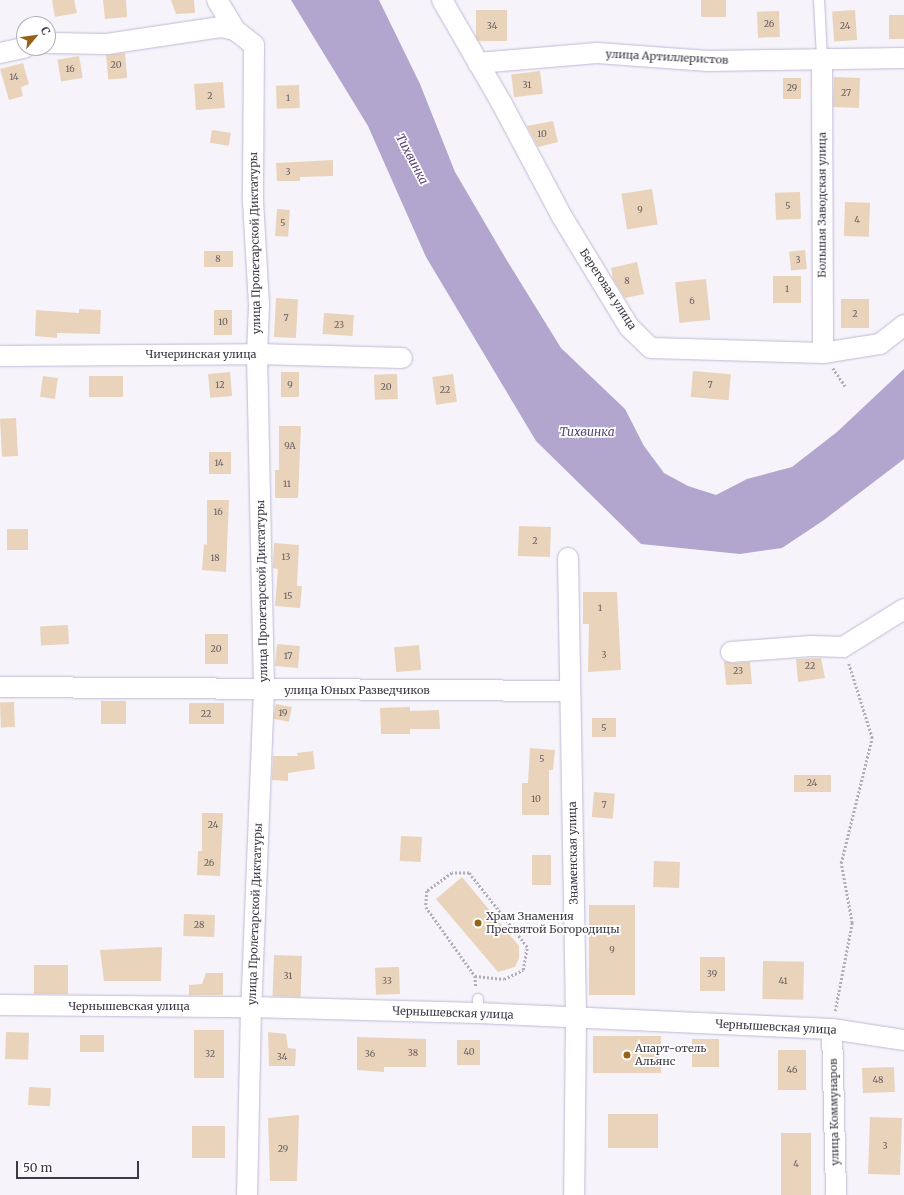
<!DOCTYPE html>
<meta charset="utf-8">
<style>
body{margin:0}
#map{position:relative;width:904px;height:1195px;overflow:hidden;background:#f6f4fa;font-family:Merriweather,serif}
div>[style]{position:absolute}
.water>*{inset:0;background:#b2a5ce}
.building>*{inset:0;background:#e9d3ba;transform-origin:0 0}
.path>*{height:2.5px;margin-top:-1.25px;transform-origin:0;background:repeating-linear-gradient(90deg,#b1aeb6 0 2px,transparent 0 4px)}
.roads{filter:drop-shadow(0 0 1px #c1b8d6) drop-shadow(0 0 1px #c1b8d6)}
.lane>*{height:10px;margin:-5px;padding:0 5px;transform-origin:5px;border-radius:5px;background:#fff}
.street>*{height:20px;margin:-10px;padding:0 10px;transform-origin:10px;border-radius:10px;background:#fff}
.dots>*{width:11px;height:11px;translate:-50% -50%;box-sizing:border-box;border:2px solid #fff;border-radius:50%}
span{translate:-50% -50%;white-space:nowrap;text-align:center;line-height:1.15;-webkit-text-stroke:3.5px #fff;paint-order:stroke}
.number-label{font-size:9px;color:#686062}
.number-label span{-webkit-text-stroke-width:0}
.street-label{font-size:11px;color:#3d3945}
.poi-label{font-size:11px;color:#3d3945}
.left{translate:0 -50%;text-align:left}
.water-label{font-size:12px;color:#564379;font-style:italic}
.north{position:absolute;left:16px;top:16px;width:40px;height:40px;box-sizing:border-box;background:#fff;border:1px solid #b1b0b5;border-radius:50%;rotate:61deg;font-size:11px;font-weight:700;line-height:16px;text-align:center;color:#3d3945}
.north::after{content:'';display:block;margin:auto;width:14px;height:18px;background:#956216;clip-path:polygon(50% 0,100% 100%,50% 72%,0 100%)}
.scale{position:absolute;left:16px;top:1161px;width:123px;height:18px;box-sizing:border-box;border:2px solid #3d3945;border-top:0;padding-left:5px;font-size:12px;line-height:14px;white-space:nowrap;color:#3d3945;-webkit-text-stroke:3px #fff;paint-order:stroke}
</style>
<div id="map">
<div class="water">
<i style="clip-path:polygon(291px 0,379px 0,420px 84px,455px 172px,506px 259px,561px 348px,625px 409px,644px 446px,664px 473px,688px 486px,716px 495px,747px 479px,792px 467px,837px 432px,904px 369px,904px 459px,824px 520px,782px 548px,740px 554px,641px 544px,536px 441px,426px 257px,368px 126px)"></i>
</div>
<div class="building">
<i style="clip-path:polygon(52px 0,74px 0,77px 13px,55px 17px)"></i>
<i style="clip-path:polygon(103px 0,126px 0,127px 17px,105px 19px)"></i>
<i style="clip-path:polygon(171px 0,194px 0,195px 13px,176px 14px)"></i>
<i style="left:701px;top:0;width:25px;height:17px"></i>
<i style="left:476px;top:10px;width:31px;height:31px"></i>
<i style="left:855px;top:10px;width:30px;height:23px;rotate:86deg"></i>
<i style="left:779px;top:11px;width:26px;height:22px;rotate:88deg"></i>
<i style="left:889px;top:15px;width:15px;height:24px"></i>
<i style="left:125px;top:53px;width:25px;height:19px;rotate:85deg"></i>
<i style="left:79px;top:56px;width:22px;height:22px;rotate:80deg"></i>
<i style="clip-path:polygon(23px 63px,29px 84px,21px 87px,23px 96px,9px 100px,0 69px)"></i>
<i style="left:540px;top:71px;width:23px;height:29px;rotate:83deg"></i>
<i style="left:834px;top:77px;width:26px;height:30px;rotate:2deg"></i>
<i style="left:783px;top:78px;width:18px;height:21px"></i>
<i style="left:223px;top:82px;width:26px;height:29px;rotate:86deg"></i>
<i style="left:299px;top:85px;width:23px;height:23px;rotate:88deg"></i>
<i style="clip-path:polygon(553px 121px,558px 142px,538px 147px,527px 126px)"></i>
<i style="left:212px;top:130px;width:19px;height:13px;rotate:9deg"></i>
<i style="clip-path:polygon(333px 160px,333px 176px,300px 177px,300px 181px,277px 181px,276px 163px)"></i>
<i style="left:652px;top:189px;width:36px;height:31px;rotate:81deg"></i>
<i style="left:800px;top:192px;width:27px;height:25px;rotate:88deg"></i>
<i style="left:845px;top:202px;width:25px;height:34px;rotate:2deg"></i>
<i style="left:277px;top:209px;width:13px;height:27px;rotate:4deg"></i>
<i style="left:805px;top:250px;width:19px;height:16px;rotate:84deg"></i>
<i style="left:233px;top:251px;width:16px;height:29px;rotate:90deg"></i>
<i style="clip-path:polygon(637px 262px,644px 294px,625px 298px,613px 279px,611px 268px)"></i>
<i style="left:773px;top:276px;width:28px;height:27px"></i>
<i style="left:706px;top:279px;width:41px;height:31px;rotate:84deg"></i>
<i style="left:276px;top:298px;width:22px;height:39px;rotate:3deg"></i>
<i style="left:869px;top:299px;width:29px;height:28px;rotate:90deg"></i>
<i style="clip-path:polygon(79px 309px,101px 310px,100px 334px,57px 333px,57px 338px,35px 336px,36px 310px,79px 313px)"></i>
<i style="left:214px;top:310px;width:18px;height:25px"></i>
<i style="left:324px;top:313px;width:30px;height:21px;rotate:4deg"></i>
<i style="left:693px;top:371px;width:38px;height:26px;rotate:5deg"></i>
<i style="left:230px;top:372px;width:24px;height:22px;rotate:85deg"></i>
<i style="left:281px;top:372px;width:18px;height:25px"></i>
<i style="left:397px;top:374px;width:25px;height:23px;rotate:88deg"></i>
<i style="left:453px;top:374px;width:28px;height:21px;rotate:82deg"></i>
<i style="left:43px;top:376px;width:15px;height:21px;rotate:8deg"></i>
<i style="left:89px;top:376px;width:34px;height:21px"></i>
<i style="left:16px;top:418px;width:38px;height:16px;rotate:87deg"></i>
<i style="clip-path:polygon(279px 426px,301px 426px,298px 498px,275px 498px,275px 470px,279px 470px)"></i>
<i style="left:209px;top:452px;width:22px;height:22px"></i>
<i style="clip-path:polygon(207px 500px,229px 500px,226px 572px,202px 570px,204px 544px,207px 545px)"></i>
<i style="left:519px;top:526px;width:32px;height:30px;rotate:2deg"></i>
<i style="left:28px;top:529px;width:21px;height:21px;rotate:90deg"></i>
<i style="clip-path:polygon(274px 543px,299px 545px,297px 586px,302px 586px,300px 608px,275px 606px,278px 569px,273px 568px)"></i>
<i style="clip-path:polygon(583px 592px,617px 592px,621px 670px,588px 672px,589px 624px,583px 624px)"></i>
<i style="left:68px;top:625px;width:19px;height:28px;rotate:87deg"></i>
<i style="left:205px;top:634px;width:23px;height:30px"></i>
<i style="left:277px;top:644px;width:23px;height:22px;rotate:5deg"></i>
<i style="left:419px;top:645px;width:25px;height:25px;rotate:85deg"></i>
<i style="clip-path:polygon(821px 658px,825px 678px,798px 682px,796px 659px)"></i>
<i style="clip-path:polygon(724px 661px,732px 663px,750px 662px,752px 684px,726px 685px)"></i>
<i style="left:101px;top:701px;width:25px;height:23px"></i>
<i style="left:14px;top:702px;width:25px;height:14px;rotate:88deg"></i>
<i style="left:189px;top:703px;width:35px;height:21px"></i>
<i style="left:276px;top:704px;width:16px;height:15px;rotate:11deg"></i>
<i style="clip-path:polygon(410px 707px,410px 711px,439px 710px,440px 729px,410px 729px,410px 734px,381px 734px,380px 708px)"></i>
<i style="left:592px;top:718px;width:24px;height:19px"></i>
<i style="clip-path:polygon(530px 748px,555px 750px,553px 770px,549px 770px,549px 815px,522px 815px,522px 783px,528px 783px)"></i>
<i style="clip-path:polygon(313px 751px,315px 769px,288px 773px,288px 781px,272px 780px,273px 756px,298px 756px,297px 753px)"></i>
<i style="left:794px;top:775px;width:37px;height:17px"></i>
<i style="left:594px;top:792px;width:21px;height:25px;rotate:5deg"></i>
<i style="clip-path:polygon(202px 813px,223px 813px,220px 876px,197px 875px,198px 851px,202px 851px)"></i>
<i style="left:401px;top:836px;width:21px;height:25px;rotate:3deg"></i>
<i style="left:532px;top:855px;width:19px;height:30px"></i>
<i style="left:654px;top:861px;width:26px;height:26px;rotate:2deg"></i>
<i style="clip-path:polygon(462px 877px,519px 946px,519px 958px,515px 967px,498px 972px,436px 899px)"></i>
<i style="left:589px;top:905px;width:46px;height:90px"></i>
<i style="left:184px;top:914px;width:31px;height:22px;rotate:2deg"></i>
<i style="clip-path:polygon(162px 947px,161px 981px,104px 981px,100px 950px)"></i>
<i style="left:274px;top:955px;width:28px;height:41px;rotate:2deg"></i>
<i style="left:725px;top:957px;width:34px;height:25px;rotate:90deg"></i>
<i style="left:763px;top:961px;width:41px;height:38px;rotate:1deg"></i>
<i style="left:68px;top:965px;width:29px;height:34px;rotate:90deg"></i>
<i style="left:399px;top:967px;width:27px;height:24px;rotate:88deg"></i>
<i style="clip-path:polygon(206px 973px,223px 973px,223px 995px,189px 995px,189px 985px,202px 984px)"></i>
<i style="left:194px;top:1030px;width:30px;height:48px"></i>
<i style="left:6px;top:1032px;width:23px;height:27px;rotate:2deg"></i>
<i style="clip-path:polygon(268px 1032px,286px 1034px,288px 1048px,296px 1049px,295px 1066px,269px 1066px)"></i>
<i style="left:80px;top:1035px;width:24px;height:17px"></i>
<i style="left:593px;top:1036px;width:68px;height:37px"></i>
<i style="clip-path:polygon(357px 1037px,426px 1039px,426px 1067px,384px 1067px,384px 1072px,357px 1070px)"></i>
<i style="left:719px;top:1039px;width:28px;height:27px;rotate:90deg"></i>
<i style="left:457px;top:1040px;width:23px;height:25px"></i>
<i style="left:778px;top:1050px;width:28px;height:40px"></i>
<i style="left:894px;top:1067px;width:25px;height:32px;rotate:88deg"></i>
<i style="left:29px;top:1087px;width:22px;height:18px;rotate:3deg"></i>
<i style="left:608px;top:1114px;width:50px;height:34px"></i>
<i style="clip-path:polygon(299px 1115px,297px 1181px,270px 1181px,268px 1118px)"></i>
<i style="left:870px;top:1117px;width:32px;height:57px;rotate:2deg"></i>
<i style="left:192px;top:1126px;width:33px;height:32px"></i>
<i style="left:781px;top:1133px;width:30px;height:62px"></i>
</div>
<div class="path">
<i style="left:833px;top:368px;width:23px;rotate:56deg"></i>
<i style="left:475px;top:976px;width:29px;rotate:6deg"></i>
<i style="left:504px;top:979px;width:21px;rotate:-25deg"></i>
<i style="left:523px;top:970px;width:23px;rotate:-80deg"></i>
<i style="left:527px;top:947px;width:94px;rotate:-128.1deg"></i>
<i style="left:469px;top:873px;width:17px;rotate:180deg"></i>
<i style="left:452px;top:873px;width:31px;rotate:144deg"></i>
<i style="left:427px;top:891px;width:16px;rotate:94deg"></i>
<i style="left:426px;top:907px;width:85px;rotate:54.6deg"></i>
<i style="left:475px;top:976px;width:11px;rotate:85deg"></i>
<i style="left:835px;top:1011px;width:90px;rotate:-79.1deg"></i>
<i style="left:852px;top:923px;width:61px;rotate:-100.4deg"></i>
<i style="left:841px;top:863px;width:129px;rotate:-76.1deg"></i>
<i style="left:872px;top:738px;width:80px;rotate:-107.5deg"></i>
</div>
<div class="roads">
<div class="lane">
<i style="left:819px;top:0;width:58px;rotate:87deg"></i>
<i style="left:478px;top:1013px;width:14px;rotate:-90deg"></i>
</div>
<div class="street">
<i style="left:217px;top:0;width:35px;rotate:59deg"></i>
<i style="left:235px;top:30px;width:24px;rotate:38deg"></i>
<i style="left:254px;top:45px;width:156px;rotate:90.4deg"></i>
<i style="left:253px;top:201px;width:104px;rotate:86.7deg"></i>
<i style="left:259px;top:305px;width:49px;rotate:92.3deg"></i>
<i style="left:257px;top:354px;width:336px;rotate:88.8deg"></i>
<i style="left:264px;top:690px;width:317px;rotate:92.3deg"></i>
<i style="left:251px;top:1007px;width:188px;rotate:91.2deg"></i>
<i style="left:442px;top:0;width:118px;rotate:60deg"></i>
<i style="left:501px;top:102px;width:128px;rotate:62deg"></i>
<i style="left:561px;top:215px;width:131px;rotate:58.7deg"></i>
<i style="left:629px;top:327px;width:30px;rotate:44deg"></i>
<i style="left:651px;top:348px;width:172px;rotate:1.7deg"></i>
<i style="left:823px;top:353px;width:58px;rotate:-9deg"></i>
<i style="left:880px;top:344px;width:31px;rotate:-38deg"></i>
<i style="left:48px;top:43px;width:59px;rotate:1deg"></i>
<i style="left:107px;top:44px;width:115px;rotate:-8.5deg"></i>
<i style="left:221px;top:27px;width:14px;rotate:12deg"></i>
<i style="left:0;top:53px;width:25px;rotate:-12deg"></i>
<i style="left:822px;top:58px;width:295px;rotate:89.8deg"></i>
<i style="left:478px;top:63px;width:119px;rotate:-4.8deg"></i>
<i style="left:597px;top:53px;width:111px;rotate:4.1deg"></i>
<i style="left:708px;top:61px;width:196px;rotate:-0.9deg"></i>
<i style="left:0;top:356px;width:257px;rotate:-0.4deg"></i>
<i style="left:257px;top:354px;width:145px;rotate:1.6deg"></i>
<i style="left:568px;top:558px;width:460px;rotate:89deg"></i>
<i style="left:576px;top:1018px;width:177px;rotate:90.6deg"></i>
<i style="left:731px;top:652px;width:81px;rotate:-4.2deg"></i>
<i style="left:812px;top:646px;width:31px;rotate:2deg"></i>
<i style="left:843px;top:647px;width:72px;rotate:-31.9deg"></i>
<i style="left:0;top:687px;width:570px;rotate:0.4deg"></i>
<i style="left:0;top:1005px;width:251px;rotate:0.5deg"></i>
<i style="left:251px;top:1007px;width:227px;rotate:1.5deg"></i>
<i style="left:478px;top:1013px;width:354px;rotate:2.6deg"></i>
<i style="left:832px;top:1029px;width:73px;rotate:8.7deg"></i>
<i style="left:832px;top:1029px;width:166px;rotate:88.6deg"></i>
</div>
</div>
<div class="dots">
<i style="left:478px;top:923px;background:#956216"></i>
<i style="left:627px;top:1055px;background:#956216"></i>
</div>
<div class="number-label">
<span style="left:769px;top:24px">26</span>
<span style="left:492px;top:26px">34</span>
<span style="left:845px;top:26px">24</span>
<span style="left:116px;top:65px">20</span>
<span style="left:70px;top:69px">16</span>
<span style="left:14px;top:77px">14</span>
<span style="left:527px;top:85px">31</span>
<span style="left:792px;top:88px">29</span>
<span style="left:846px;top:93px">27</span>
<span style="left:210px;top:96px">2</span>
<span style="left:288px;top:98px">1</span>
<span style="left:542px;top:134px">10</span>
<span style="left:288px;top:172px">3</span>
<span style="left:788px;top:206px">5</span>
<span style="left:640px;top:210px">9</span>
<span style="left:857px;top:220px">4</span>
<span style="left:283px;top:223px">5</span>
<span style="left:218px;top:259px">8</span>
<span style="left:798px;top:260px">3</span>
<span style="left:627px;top:281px">8</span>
<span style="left:787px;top:289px">1</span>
<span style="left:692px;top:301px">6</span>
<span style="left:855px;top:314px">2</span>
<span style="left:286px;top:318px">7</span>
<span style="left:223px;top:322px">10</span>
<span style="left:339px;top:325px">23</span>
<span style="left:220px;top:385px">12</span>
<span style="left:290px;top:385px">9</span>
<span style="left:710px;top:385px">7</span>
<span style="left:386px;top:387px">20</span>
<span style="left:445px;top:390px">22</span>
<span style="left:290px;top:446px">9А</span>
<span style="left:219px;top:463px">14</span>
<span style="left:287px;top:484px">11</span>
<span style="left:218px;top:512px">16</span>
<span style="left:535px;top:541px">2</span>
<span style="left:286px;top:557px">13</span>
<span style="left:215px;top:558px">18</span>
<span style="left:288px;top:596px">15</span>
<span style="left:600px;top:608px">1</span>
<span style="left:216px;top:649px">20</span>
<span style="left:604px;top:655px">3</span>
<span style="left:288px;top:656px">17</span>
<span style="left:810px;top:666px">22</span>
<span style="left:738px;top:671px">23</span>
<span style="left:283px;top:713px">19</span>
<span style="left:206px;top:714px">22</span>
<span style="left:604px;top:728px">5</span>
<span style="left:542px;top:759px">5</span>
<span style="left:812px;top:783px">24</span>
<span style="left:536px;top:799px">10</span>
<span style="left:604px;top:805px">7</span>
<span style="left:213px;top:825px">24</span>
<span style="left:209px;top:863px">26</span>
<span style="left:199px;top:925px">28</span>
<span style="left:612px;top:950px">9</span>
<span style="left:712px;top:974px">39</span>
<span style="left:288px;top:976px">31</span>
<span style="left:387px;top:981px">33</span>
<span style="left:783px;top:981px">41</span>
<span style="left:469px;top:1052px">40</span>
<span style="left:413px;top:1053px">38</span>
<span style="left:210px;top:1054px">32</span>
<span style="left:370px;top:1054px">36</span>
<span style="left:282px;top:1057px">34</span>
<span style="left:792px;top:1070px">46</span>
<span style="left:878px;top:1080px">48</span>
<span style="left:885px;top:1146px">3</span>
<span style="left:283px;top:1149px">29</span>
<span style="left:796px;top:1164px">4</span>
</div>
<div class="street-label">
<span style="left:667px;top:57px;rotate:3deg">улица Артиллеристов</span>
<span style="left:822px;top:205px;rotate:-90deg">Большая Заводская улица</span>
<span style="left:255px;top:243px;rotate:-91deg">улица Пролетарской Диктатуры</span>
<span style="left:608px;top:289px;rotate:57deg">Береговая улица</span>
<span style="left:201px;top:354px">Чичеринская улица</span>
<span style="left:262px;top:591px;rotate:-91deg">улица Пролетарской Диктатуры</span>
<span style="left:357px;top:690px">улица Юных Разведчиков</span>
<span style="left:573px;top:853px;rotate:-91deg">Знаменская улица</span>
<span style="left:255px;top:914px;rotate:-88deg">улица Пролетарской Диктатуры</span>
<span style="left:129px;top:1006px">Чернышевская улица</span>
<span style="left:453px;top:1013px;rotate:2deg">Чернышевская улица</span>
<span style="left:776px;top:1027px;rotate:3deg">Чернышевская улица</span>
<span style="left:834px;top:1112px;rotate:-91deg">улица Коммунаров</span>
</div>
<div class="poi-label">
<span class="left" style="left:486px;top:923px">Храм Знамения<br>Пресвятой Богородицы</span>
<span class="left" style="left:635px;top:1055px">Апарт-отель<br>Альянс</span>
</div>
<div class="water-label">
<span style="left:412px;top:159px;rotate:62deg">Тихвинка</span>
<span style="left:587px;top:432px">Тихвинка</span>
</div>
<div class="north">С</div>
<div class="scale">50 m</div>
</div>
